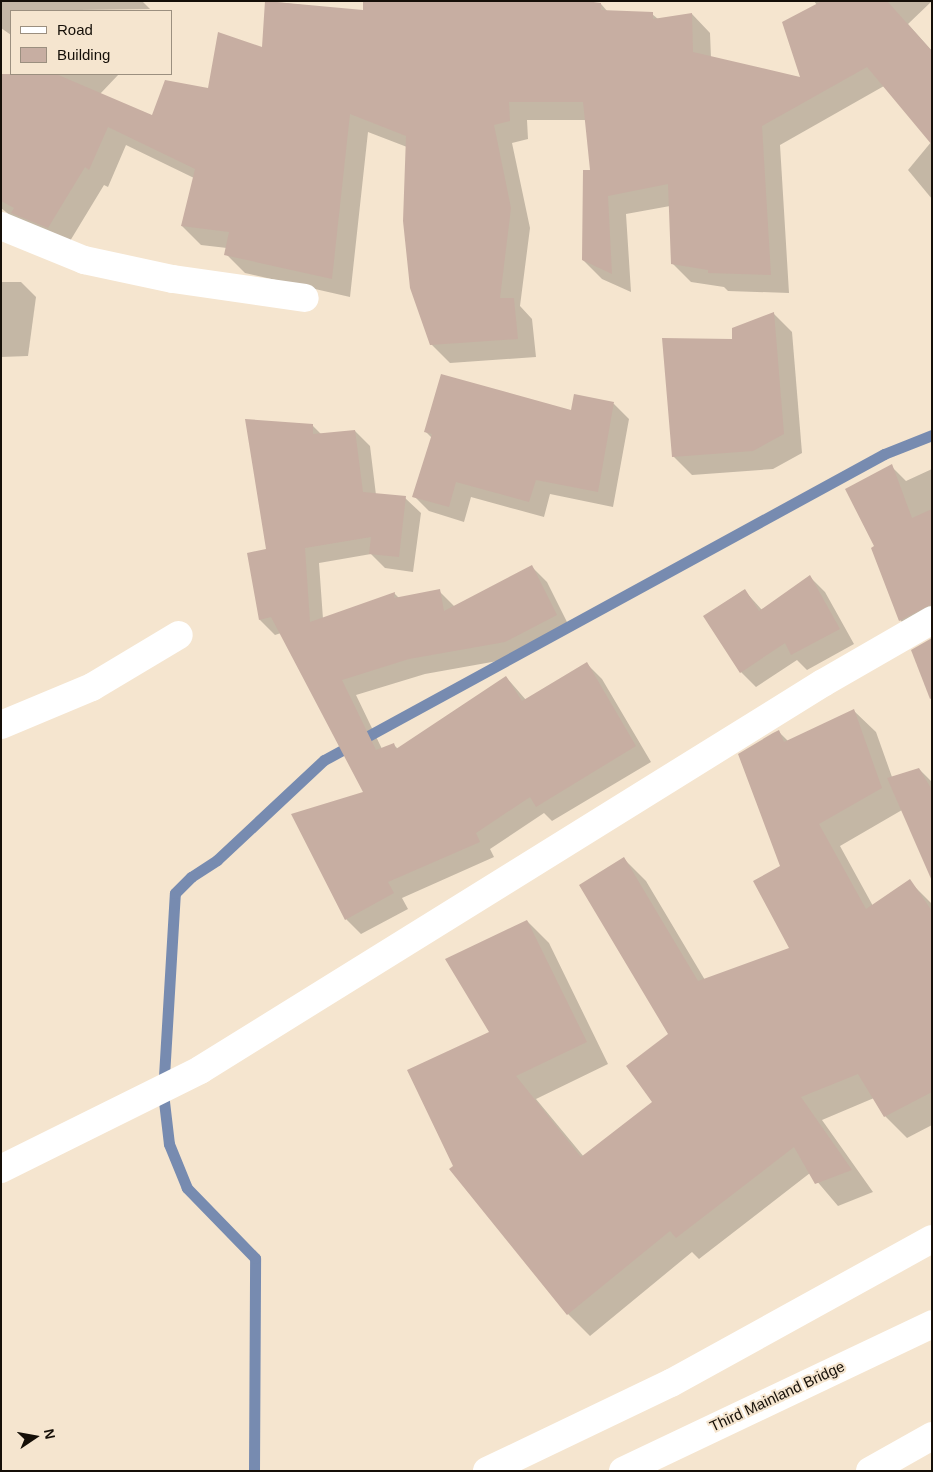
<!DOCTYPE html>
<style>
body{margin:0}
#map{position:relative;width:933px;height:1472px;overflow:hidden;background:#f5e5cf;font-family:Arial,sans-serif}
div>[style]{position:absolute}
.shadow>*{inset:0;background:#0003}
.stream>*{height:11px;margin:-5.5px;padding:0 5.5px;transform-origin:5.5px;border-radius:5.5px;background:#778bb0}
.building>*{inset:0;background:#c7aea2}
.street>*{height:28px;margin:-14px;padding:0 14px;transform-origin:14px;border-radius:14px;background:#fff}
.highway>*{height:28px;margin:-14px;padding:0 14px;transform-origin:14px;border-radius:14px;background:#fff}
span{translate:-50% -50%;white-space:nowrap;text-align:center;line-height:1.15;-webkit-text-stroke:4px #f5e5cf;paint-order:stroke}
.street-label{font-size:15px;color:#150f08}
.frame{position:absolute;inset:0;border:2px solid #150f08;pointer-events:none}
.legend{position:absolute;left:10px;top:10px;width:162px;height:65px;box-sizing:border-box;background:#f5e5cf;border:1px solid #9b8f7f;margin:0;padding:6px 9px;list-style:none;font-size:15px;color:#150f08}
.legend li{display:flex;align-items:center;gap:10px;height:25px}
.legend b{width:25px;border:1px solid #9b8f7f}
.north{position:absolute;left:10px;top:1412px;width:50px;height:50px;-webkit-text-stroke:4px #f5e5cf;paint-order:stroke;rotate:78deg;font-size:14px;font-weight:700;line-height:20px;text-align:center;color:#150f08}
.north::after{content:'';display:block;margin:auto;width:18px;height:22px;background:#150f08;clip-path:polygon(50% 0,100% 100%,50% 72%,0 100%)}
</style>
<div id="map">
<div class="shadow">
<i style="clip-path:polygon(1px 1px,142px 1px,150px 9px,11px 11px,11px 35px,1px 28px)"></i>
<i style="clip-path:polygon(266px 1px,365px 12px,601px 4px,608px 12px,652px 14px,658px 19px,692px 14px,710px 33px,711px 58px,802px 78px,817px 5px,814px 1px,932px 1px,908px 24px,932px 51px,932px 128px,884px 86px,780px 145px,789px 293px,728px 291px,724px 287px,691px 282px,672px 263px,670px 206px,626px 214px,631px 292px,602px 279px,583px 260px,591px 171px,586px 120px,527px 120px,528px 139px,512px 143px,530px 228px,520px 306px,532px 319px,536px 357px,450px 363px,431px 344px,407px 147px,368px 132px,350px 297px,245px 273px,226px 254px,227px 248px,201px 245px,182px 226px,194px 178px,126px 145px,108px 187px,104px 185px,67px 246px,31px 232px,1px 208px,1px 108px,20px 74px,119px 74px,100px 94px,153px 117px,209px 89px,263px 49px)"></i>
<i style="clip-path:polygon(932px 141px,932px 199px,908px 170px)"></i>
<i style="clip-path:polygon(1px 282px,21px 282px,36px 297px,28px 356px,1px 357px)"></i>
<i style="clip-path:polygon(773px 313px,792px 332px,802px 453px,773px 469px,692px 475px,673px 456px)"></i>
<i style="clip-path:polygon(614px 404px,629px 419px,613px 507px,550px 494px,544px 517px,471px 497px,464px 522px,429px 511px,414px 496px,432px 438px,426px 432px)"></i>
<i style="clip-path:polygon(313px 426px,322px 435px,355px 431px,370px 446px,376px 495px,405px 498px,421px 513px,413px 572px,385px 568px,371px 554px,319px 563px,323px 619px,394px 593px,400px 599px,439px 591px,455px 607px,532px 567px,547px 582px,571px 630px,520px 657px,425px 674px,356px 695px,382px 749px,393px 744px,398px 749px,506px 677px,526px 700px,587px 664px,602px 679px,651px 762px,552px 821px,544px 813px,490px 849px,494px 857px,402px 898px,408px 909px,361px 934px,346px 919px,365px 793px,281px 633px,275px 635px,260px 620px,267px 550px)"></i>
<i style="clip-path:polygon(891px 466px,906px 481px,932px 469px,932px 634px,920px 640px,900px 620px,875px 547px)"></i>
<i style="clip-path:polygon(810px 577px,825px 592px,854px 644px,807px 670px,797px 660px,756px 687px,741px 672px,705px 616px,744px 590px,762px 610px)"></i>
<i style="clip-path:polygon(854px 711px,876px 732px,892px 777px,919px 769px,932px 782px,932px 869px,902px 810px,840px 846px,873px 906px,909px 881px,932px 904px,932px 1125px,907px 1138px,885px 1116px,874px 1098px,822px 1120px,873px 1192px,838px 1206px,810px 1173px,699px 1259px,692px 1252px,590px 1336px,568px 1314px,454px 1166px,491px 1033px,527px 921px,549px 943px,608px 1064px,536px 1099px,584px 1157px,654px 1102px,670px 1034px,624px 859px,646px 881px,705px 980px,791px 949px,782px 867px,779px 732px,789px 742px)"></i>
</div>
<div class="stream">
<i style="left:254px;top:1471px;width:213px;rotate:-89.7deg"></i>
<i style="left:255px;top:1258px;width:98px;rotate:-134.2deg"></i>
<i style="left:187px;top:1188px;width:48px;rotate:-112.2deg"></i>
<i style="left:169px;top:1144px;width:51px;rotate:-96.7deg"></i>
<i style="left:163px;top:1093px;width:200px;rotate:-86.6deg"></i>
<i style="left:175px;top:893px;width:23px;rotate:-45deg"></i>
<i style="left:191px;top:877px;width:31px;rotate:-33deg"></i>
<i style="left:217px;top:860px;width:146px;rotate:-43.1deg"></i>
<i style="left:324px;top:760px;width:638px;rotate:-28.65deg"></i>
<i style="left:884px;top:454px;width:52px;rotate:-21.6deg"></i>
</div>
<div class="building">
<i style="clip-path:polygon(265px 1px,363px 10px,363px 1px,586px 1px,601px 3px,601px 10px,653px 12px,653px 19px,692px 13px,693px 52px,800px 77px,782px 22px,822px 1px,887px 1px,932px 51px,932px 145px,867px 67px,762px 126px,771px 275px,708px 273px,708px 270px,671px 264px,668px 184px,608px 196px,612px 274px,582px 260px,583px 170px,590px 170px,583px 102px,509px 102px,510px 121px,494px 125px,511px 208px,500px 298px,514px 298px,518px 339px,430px 345px,410px 288px,403px 221px,406px 136px,350px 114px,332px 279px,224px 255px,229px 232px,181px 226px,195px 169px,108px 127px,89px 170px,85px 167px,48px 228px,11px 213px,14px 208px,1px 201px,1px 74px,56px 74px,152px 115px,165px 80px,208px 88px,218px 32px,262px 47px)"></i>
<i style="clip-path:polygon(774px 312px,784px 434px,753px 451px,672px 457px,662px 338px,732px 339px,732px 328px)"></i>
<i style="clip-path:polygon(441px 374px,571px 410px,574px 394px,614px 402px,598px 492px,536px 480px,529px 502px,456px 482px,449px 507px,412px 497px,432px 434px,424px 432px)"></i>
<i style="clip-path:polygon(245px 419px,313px 424px,313px 434px,355px 430px,363px 492px,406px 496px,399px 557px,369px 554px,371px 537px,305px 548px,310px 622px,395px 592px,394px 598px,440px 589px,444px 611px,532px 565px,557px 615px,505px 642px,409px 659px,342px 680px,376px 750px,394px 743px,396px 749px,506px 676px,522px 701px,587px 662px,636px 746px,536px 807px,530px 797px,476px 833px,480px 842px,388px 882px,394px 893px,345px 920px,291px 814px,363px 792px,271px 617px,259px 620px,247px 553px,266px 549px)"></i>
<i style="clip-path:polygon(892px 464px,912px 518px,932px 509px,932px 604px,899px 621px,871px 548px,874px 546px,845px 489px)"></i>
<i style="clip-path:polygon(810px 575px,840px 629px,791px 655px,785px 643px,740px 673px,703px 616px,745px 589px,759px 611px)"></i>
<i style="clip-path:polygon(932px 638px,932px 698px,930px 699px,911px 650px)"></i>
<i style="clip-path:polygon(854px 709px,882px 788px,819px 824px,866px 909px,910px 879px,932px 911px,932px 1092px,884px 1117px,858px 1074px,801px 1097px,852px 1170px,815px 1184px,794px 1147px,676px 1238px,670px 1231px,567px 1315px,449px 1169px,453px 1166px,407px 1070px,489px 1032px,445px 959px,527px 920px,587px 1042px,516px 1076px,581px 1157px,652px 1102px,626px 1066px,668px 1034px,579px 885px,624px 857px,698px 981px,789px 948px,753px 881px,780px 866px,738px 754px,773px 733px,779px 730px,784px 742px)"></i>
<i style="clip-path:polygon(919px 768px,932px 790px,932px 881px,887px 778px)"></i>
</div>
<div class="street">
<i style="left:1px;top:226px;width:90px;rotate:22.3deg"></i>
<i style="left:84px;top:260px;width:91px;rotate:12.1deg"></i>
<i style="left:173px;top:279px;width:133px;rotate:8.2deg"></i>
<i style="left:1px;top:725px;width:99px;rotate:-22.7deg"></i>
<i style="left:92px;top:687px;width:101px;rotate:-30.9deg"></i>
<i style="left:1px;top:1169px;width:222px;rotate:-26.4deg"></i>
<i style="left:200px;top:1070px;width:733px;rotate:-31.85deg"></i>
<i style="left:823px;top:683px;width:126px;rotate:-30deg"></i>
<i style="left:487px;top:1471px;width:204px;rotate:-25.6deg"></i>
<i style="left:671px;top:1383px;width:298px;rotate:-28.9deg"></i>
</div>
<div class="highway">
<i style="left:623px;top:1471px;width:342px;rotate:-25.4deg"></i>
<i style="left:870px;top:1471px;width:71px;rotate:-29.4deg"></i>
</div>
<div class="street-label">
<span style="left:777px;top:1396px;rotate:-25deg">Third Mainland Bridge</span>
</div>
<div class="frame"></div>
<ul class="legend">
<li><b style="height:6px;background:#fff"></b>Road</li>
<li><b style="height:14px;background:#c7aea2"></b>Building</li>
</ul>
<div class="north">N</div>
</div>
